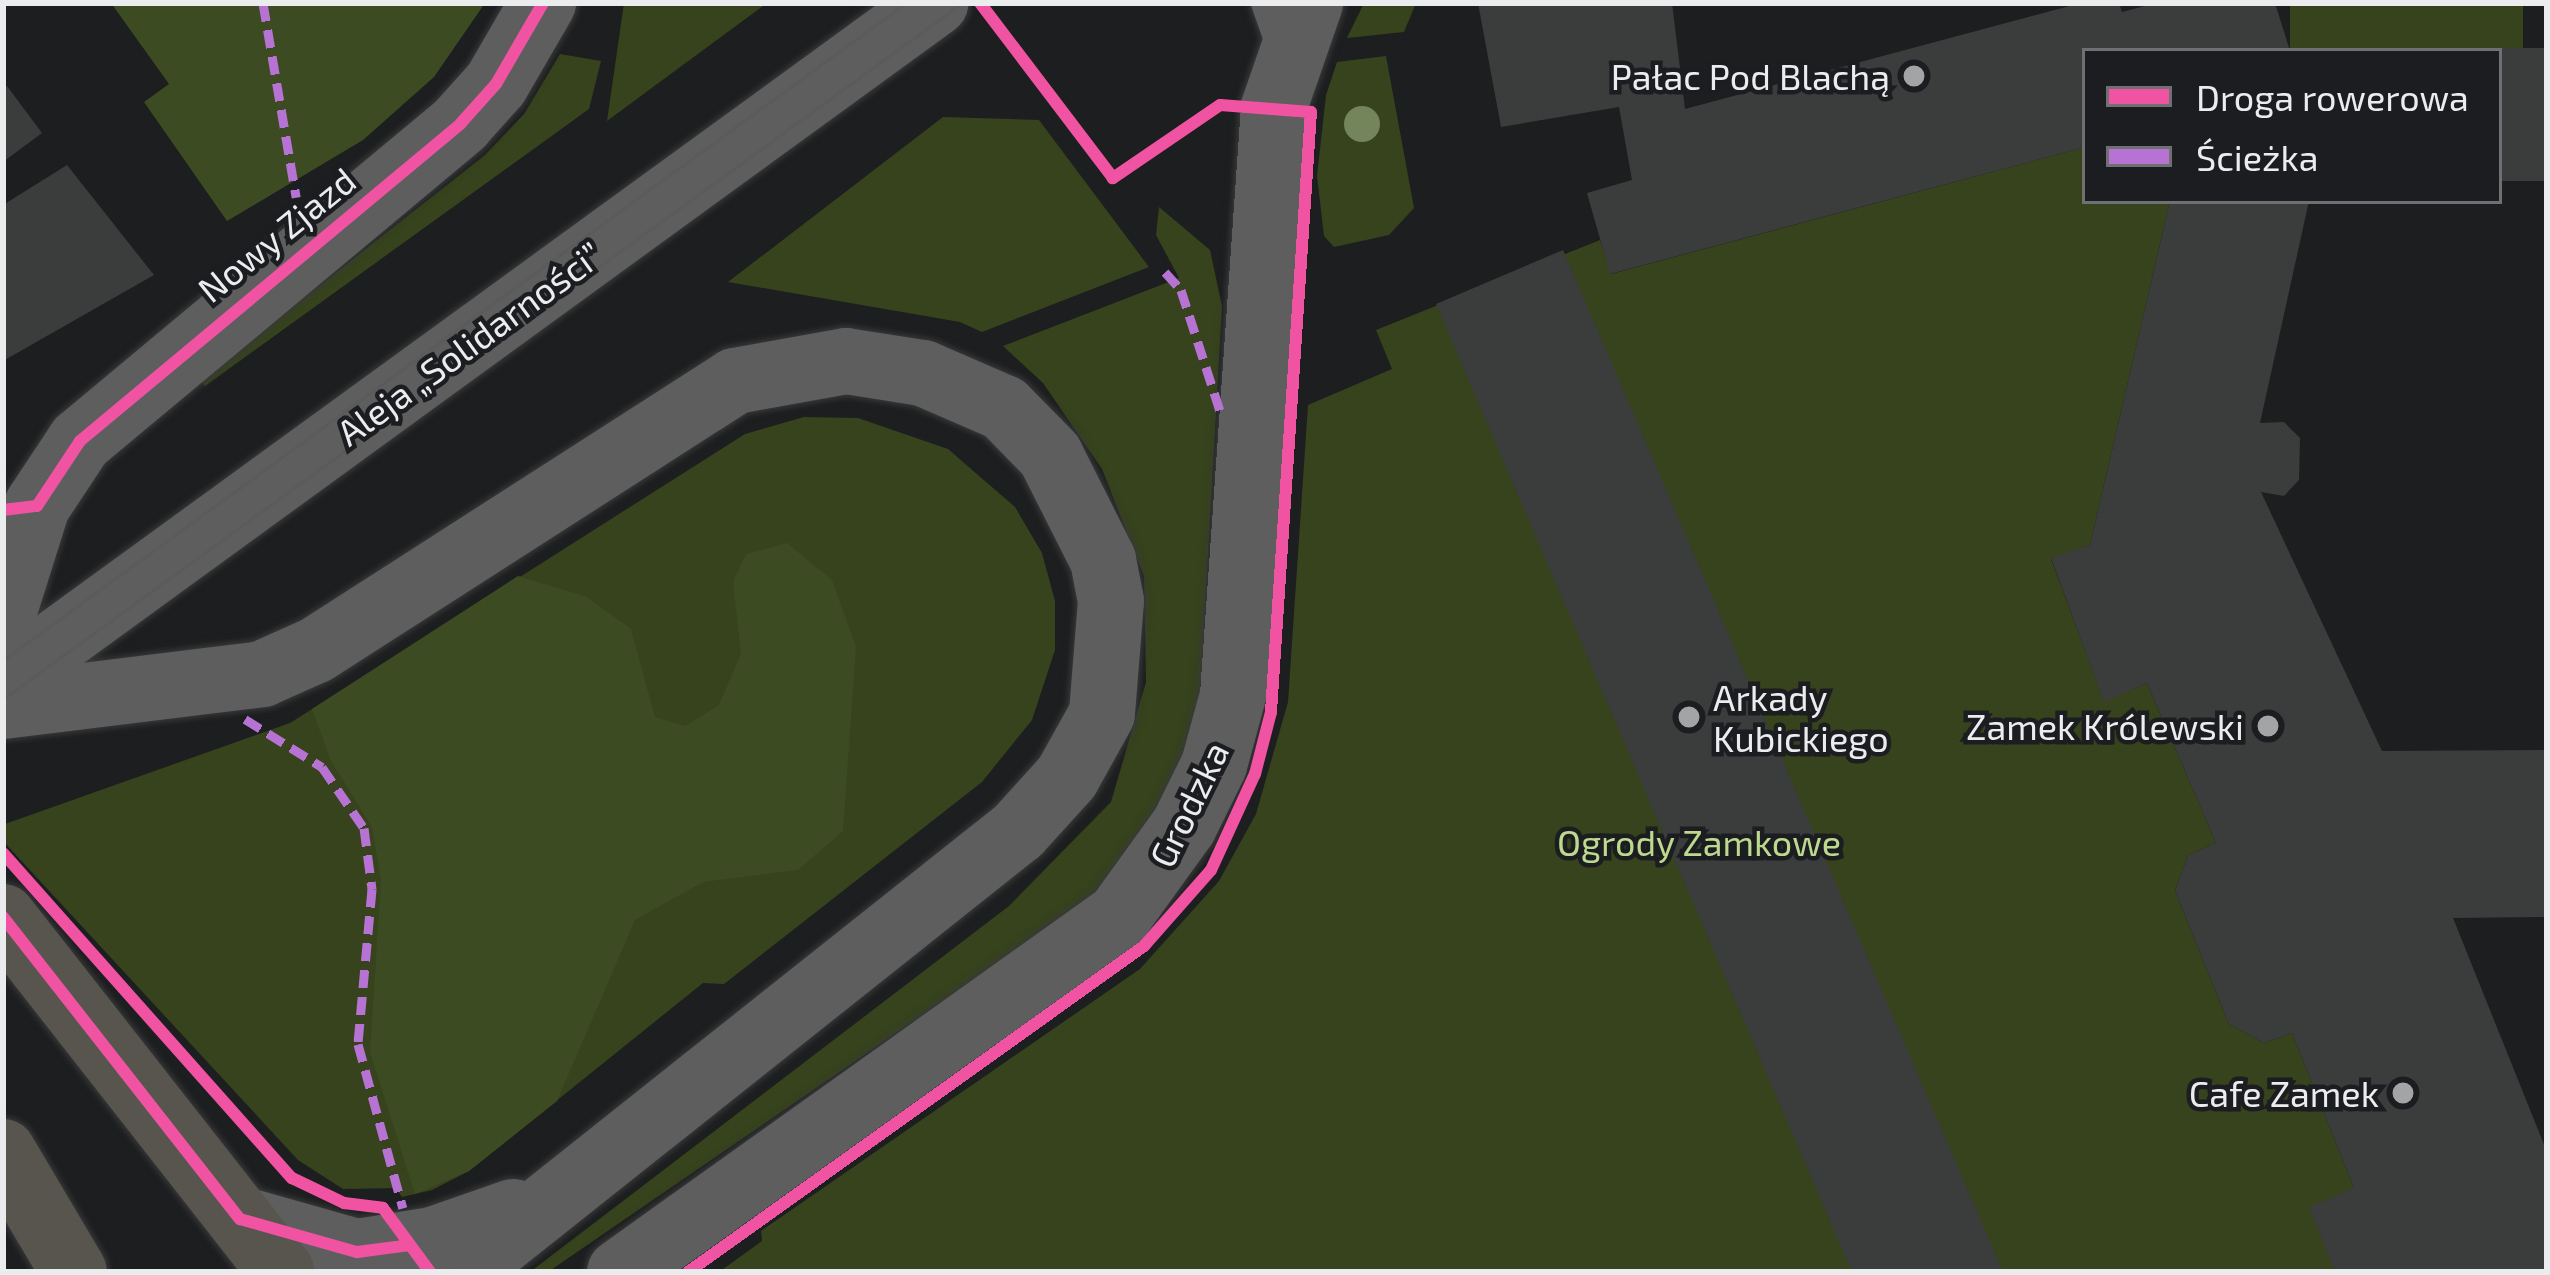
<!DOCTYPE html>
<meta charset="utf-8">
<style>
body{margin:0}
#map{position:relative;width:2550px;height:1275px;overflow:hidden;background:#1d1e1f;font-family:"Exo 2",sans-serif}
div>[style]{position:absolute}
.green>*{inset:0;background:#36431c;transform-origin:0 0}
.forest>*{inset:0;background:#3d4b23}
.building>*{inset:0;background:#3b3c3c;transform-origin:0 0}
.roads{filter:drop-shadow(0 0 3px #38393a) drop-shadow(0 0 3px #38393a)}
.service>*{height:30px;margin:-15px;padding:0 15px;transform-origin:15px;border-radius:15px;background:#5e5e5f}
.tertiary>*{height:66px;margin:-33px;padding:0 33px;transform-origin:33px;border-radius:33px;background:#5e5e5f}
.secondary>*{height:66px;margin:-33px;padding:0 33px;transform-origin:33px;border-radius:33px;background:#5e5e5f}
.primary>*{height:66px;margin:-33px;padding:0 33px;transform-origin:33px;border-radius:33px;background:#58554f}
.tram>*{height:3px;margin:-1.5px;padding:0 1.5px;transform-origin:1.5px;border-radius:1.5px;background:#5b5b5c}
.quiet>*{height:9px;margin-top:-4.5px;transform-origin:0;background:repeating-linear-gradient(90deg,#b673d3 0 18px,transparent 0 27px)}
.cycleway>*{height:12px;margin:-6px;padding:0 6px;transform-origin:6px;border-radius:6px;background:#f153a3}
.trees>*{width:36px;height:36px;margin:-18px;border-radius:50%;background:#74855c}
.dots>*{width:33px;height:33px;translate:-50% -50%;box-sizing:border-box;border:6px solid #1c1d20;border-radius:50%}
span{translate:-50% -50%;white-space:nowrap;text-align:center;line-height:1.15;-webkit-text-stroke:9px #1c1d20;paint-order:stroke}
.poi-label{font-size:36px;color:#ebecee}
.right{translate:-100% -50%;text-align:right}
.left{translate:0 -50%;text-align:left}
.street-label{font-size:36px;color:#ebecee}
.park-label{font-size:36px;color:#bcd98e}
.frame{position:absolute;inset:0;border:6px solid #ebecee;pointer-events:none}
.legend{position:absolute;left:2082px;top:48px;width:420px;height:156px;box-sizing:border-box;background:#1c1d20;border:3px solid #6f7072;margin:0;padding:15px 21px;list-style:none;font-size:36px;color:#ebecee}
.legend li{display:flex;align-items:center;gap:24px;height:60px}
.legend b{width:60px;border:3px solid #6f7072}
</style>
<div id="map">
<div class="green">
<i style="clip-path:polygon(624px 3px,767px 3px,607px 121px)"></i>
<i style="clip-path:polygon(1364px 3px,1416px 3px,1404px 32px,1347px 38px)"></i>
<i style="left:2290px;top:3px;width:233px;height:47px"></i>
<i style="clip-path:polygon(560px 54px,601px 61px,589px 109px,205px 386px,200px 380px,485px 155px,524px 114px)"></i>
<i style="clip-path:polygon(1386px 56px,1414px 208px,1389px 235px,1334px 247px,1324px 236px,1317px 176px,1326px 95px,1337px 62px)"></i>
<i style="clip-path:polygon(943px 117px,1039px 120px,1149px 267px,982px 332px,960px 322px,728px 282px)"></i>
<i style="clip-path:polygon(2085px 147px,2085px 201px,2170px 201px,2090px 545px,2051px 559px,2104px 701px,2147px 683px,2216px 843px,2188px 855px,2175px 891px,2229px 1024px,2264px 1043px,2292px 1033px,2354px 1188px,2335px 1272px,719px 1272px,762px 1241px,761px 1231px,1140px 969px,1219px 881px,1256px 814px,1288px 702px,1308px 405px,1392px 369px,1376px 330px,1600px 240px,1611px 274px)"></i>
<i style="clip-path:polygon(1159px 207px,1210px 250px,1222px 306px,1200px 697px,1179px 774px,1151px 827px,1090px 900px,548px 1272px,530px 1272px,1009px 906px,1111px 802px,1146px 682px,1144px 576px,1102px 469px,1043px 383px,1003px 346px,1179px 278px,1156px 235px)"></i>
<i style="clip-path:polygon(858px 418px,948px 449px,1015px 507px,1042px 553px,1055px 601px,1055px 650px,1032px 720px,982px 782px,724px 984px,703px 983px,469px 1171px,432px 1190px,402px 1197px,396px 1188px,343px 1189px,298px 1160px,3px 841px,5px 824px,290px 723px,745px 434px,804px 417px)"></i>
</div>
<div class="forest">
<i style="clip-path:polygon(111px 3px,485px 3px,434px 77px,363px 140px,227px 221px,144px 102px,169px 84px)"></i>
<i style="clip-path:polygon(787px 543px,832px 580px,856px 647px,843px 831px,798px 870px,703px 882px,635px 920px,557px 1101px,469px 1171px,415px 1194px,370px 1052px,381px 880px,372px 827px,331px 761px,312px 709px,518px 576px,587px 597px,631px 629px,655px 717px,685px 726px,719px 705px,741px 654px,733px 582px,746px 554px)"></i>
</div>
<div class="building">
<i style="clip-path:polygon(1478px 3px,1672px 3px,1685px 109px,2081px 3px,2119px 3px,2122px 12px,2156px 3px,2275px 3px,2290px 51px,2085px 51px,2085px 147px,1610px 274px,1587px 193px,1632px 180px,1619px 107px,1501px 127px)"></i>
<i style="left:2499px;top:48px;width:48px;height:133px"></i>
<i style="clip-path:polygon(7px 86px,42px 133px,3px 162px,3px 88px)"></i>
<i style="clip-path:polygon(67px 165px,154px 275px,3px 361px,3px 205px)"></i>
<i style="clip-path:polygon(2170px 201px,2309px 201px,2260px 423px,2284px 422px,2300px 438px,2299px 480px,2284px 496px,2261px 492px,2382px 751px,2547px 750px,2547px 917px,2453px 918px,2547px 1152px,2547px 1272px,2335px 1272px,2309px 1207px,2354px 1188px,2292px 1033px,2264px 1043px,2229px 1024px,2175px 891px,2188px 855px,2216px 843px,2147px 683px,2104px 702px,2051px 558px,2090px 545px)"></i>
<i style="clip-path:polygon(1563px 250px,1891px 1012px,2003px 1272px,1852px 1272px,1633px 763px,1436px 304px)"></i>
</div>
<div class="roads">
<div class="service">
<i style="left:1266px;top:3px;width:51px;rotate:70.5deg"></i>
</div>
<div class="tertiary">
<i style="left:3px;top:681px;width:1153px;rotate:-36.03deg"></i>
</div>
<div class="secondary">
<i style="left:3px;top:614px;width:113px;rotate:-72.5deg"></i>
<i style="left:37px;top:506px;width:78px;rotate:-56.5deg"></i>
<i style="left:80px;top:441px;width:496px;rotate:-39.8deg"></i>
<i style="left:461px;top:123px;width:52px;rotate:-48.1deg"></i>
<i style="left:496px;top:84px;width:94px;rotate:-59.9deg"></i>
<i style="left:3px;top:706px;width:261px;rotate:-7deg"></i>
<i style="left:262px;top:674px;width:59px;rotate:-24deg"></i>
<i style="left:316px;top:650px;width:498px;rotate:-32.7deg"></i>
<i style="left:735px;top:381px;width:113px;rotate:-10.2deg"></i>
<i style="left:846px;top:361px;width:78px;rotate:8.9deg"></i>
<i style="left:923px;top:373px;width:88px;rotate:23.4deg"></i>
<i style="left:1004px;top:408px;width:66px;rotate:45.6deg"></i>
<i style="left:1050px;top:455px;width:118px;rotate:63.2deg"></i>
<i style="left:1103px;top:560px;width:42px;rotate:79deg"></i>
<i style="left:1111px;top:601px;width:113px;rotate:94.6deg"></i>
<i style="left:1102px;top:714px;width:72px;rotate:119.1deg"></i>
<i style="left:1067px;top:777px;width:73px;rotate:132.2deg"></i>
<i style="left:1018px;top:831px;width:709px;rotate:141.53deg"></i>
<i style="left:240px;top:1219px;width:122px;rotate:15.8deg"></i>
<i style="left:357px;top:1252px;width:77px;rotate:-9deg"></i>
<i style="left:433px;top:1240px;width:85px;rotate:-19.3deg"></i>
<i style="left:620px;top:1272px;width:613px;rotate:-35.51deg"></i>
<i style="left:1119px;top:916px;width:111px;rotate:-54.2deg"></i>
<i style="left:1184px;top:826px;width:68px;rotate:-63.8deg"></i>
<i style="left:1214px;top:765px;width:73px;rotate:-74.8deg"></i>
<i style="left:1233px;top:695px;width:589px;rotate:-86.01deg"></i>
<i style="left:1274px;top:107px;width:110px;rotate:-70.9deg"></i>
</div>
<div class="primary">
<i style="left:3px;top:917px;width:451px;rotate:51.9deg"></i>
<i style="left:3px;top:1152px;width:139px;rotate:59.4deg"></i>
</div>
</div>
<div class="tram">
<i style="left:3px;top:660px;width:1117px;rotate:-36.04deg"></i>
<i style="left:3px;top:699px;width:1185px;rotate:-35.97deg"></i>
</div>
<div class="quiet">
<i style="left:263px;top:3px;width:197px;rotate:80.3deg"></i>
<i style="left:1165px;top:272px;width:24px;rotate:48deg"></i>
<i style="left:1181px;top:290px;width:133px;rotate:72.1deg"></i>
<i style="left:245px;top:719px;width:91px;rotate:31.9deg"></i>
<i style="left:322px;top:767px;width:74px;rotate:55.5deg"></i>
<i style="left:364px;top:828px;width:62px;rotate:82.5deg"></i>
<i style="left:372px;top:889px;width:156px;rotate:95.2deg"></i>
<i style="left:358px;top:1044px;width:170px;rotate:74.7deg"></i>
</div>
<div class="cycleway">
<i style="left:3px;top:510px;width:34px;rotate:-7deg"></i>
<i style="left:37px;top:506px;width:78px;rotate:-56.5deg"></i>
<i style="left:80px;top:441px;width:496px;rotate:-39.8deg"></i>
<i style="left:461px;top:123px;width:52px;rotate:-48.1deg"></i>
<i style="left:496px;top:84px;width:94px;rotate:-59.9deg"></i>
<i style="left:3px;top:853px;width:435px;rotate:48.4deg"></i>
<i style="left:292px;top:1178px;width:58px;rotate:25.7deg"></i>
<i style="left:344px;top:1203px;width:39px;rotate:7deg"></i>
<i style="left:383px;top:1208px;width:79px;rotate:53.7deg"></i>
<i style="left:3px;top:917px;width:384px;rotate:51.9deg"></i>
<i style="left:240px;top:1219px;width:122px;rotate:15.8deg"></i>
<i style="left:357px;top:1252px;width:53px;rotate:-7.5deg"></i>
<i style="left:688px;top:1272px;width:561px;rotate:-35.56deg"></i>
<i style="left:1144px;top:946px;width:101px;rotate:-48.6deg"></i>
<i style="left:1211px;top:870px;width:106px;rotate:-65.4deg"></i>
<i style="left:1255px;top:774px;width:64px;rotate:-75.5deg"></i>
<i style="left:1271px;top:712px;width:601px;rotate:-86.19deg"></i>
<i style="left:1311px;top:112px;width:91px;rotate:-175.6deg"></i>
<i style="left:1220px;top:105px;width:130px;rotate:145.7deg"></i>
<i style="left:1113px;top:178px;width:220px;rotate:-127.2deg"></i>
</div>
<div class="trees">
<i style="left:1362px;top:124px"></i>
</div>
<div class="dots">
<i style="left:1914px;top:76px;background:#a3a4a6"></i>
<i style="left:1689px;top:717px;background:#a3a4a6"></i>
<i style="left:2268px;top:726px;background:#a3a4a6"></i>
<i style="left:2403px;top:1093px;background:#a3a4a6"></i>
</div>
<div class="poi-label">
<span class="right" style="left:1890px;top:76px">Pałac Pod Blachą</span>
<span class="left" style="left:1713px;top:717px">Arkady<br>Kubickiego</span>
<span class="right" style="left:2244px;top:726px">Zamek Królewski</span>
<span class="right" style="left:2379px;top:1093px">Cafe Zamek</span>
</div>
<div class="street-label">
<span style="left:276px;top:234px;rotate:-39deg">Nowy Zjazd</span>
<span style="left:469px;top:343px;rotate:-36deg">Aleja „Solidarności”</span>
<span style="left:1188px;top:804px;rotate:-64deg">Grodzka</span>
</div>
<div class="park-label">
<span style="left:1699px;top:842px">Ogrody Zamkowe</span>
</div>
<div class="frame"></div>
<ul class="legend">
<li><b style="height:15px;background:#f153a3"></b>Droga rowerowa</li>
<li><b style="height:15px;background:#b673d3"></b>Ścieżka</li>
</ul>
</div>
